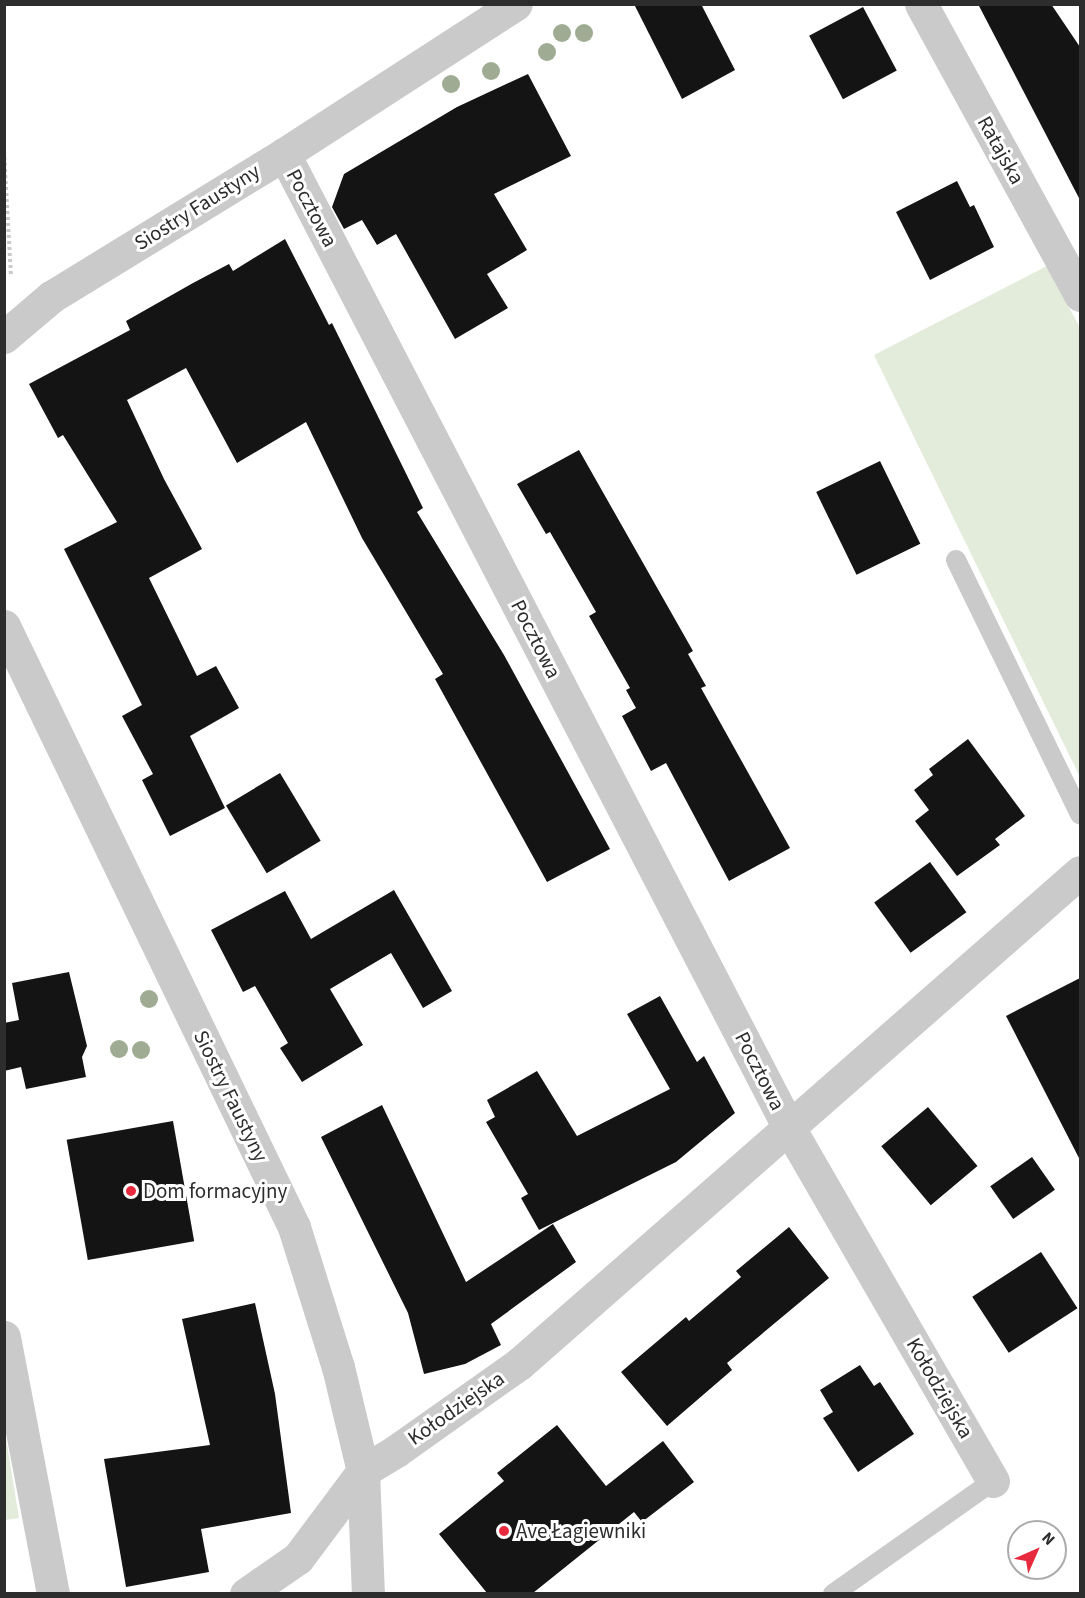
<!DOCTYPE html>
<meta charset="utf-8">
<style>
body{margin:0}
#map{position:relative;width:1085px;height:1598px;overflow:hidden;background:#fff;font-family:"Source Sans 3",sans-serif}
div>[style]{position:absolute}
.green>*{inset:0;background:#e3ebda}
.building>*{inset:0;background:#141414;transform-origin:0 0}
.path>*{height:4px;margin-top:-2px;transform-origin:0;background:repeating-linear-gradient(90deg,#cacaca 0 3px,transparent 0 6px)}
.service>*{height:20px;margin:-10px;padding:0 10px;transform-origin:10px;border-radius:10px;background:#cacaca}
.minor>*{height:33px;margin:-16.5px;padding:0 16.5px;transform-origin:16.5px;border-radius:16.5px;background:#cacaca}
.trees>*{width:18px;height:18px;margin:-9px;border-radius:50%;background:#9fac93}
.dots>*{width:16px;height:16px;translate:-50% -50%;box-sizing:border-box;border:3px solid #fff;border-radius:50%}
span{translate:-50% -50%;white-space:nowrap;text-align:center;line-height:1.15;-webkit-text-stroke:6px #fff;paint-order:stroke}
.street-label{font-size:21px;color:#2d2d2d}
.poi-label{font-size:21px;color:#2d2d2d}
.left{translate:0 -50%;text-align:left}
.frame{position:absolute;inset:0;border:6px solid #2d2d2d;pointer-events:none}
.north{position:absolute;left:1007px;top:1520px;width:60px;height:60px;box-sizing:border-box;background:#fff;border:2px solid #ababab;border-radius:50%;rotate:45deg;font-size:16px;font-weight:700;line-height:24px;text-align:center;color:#2d2d2d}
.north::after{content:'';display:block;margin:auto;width:21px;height:27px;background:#e82a3f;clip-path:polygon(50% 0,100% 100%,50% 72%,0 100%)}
</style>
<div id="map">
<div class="green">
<i style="clip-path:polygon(1047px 266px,1080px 328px,1080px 777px,874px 355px)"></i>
<i style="clip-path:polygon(4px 1426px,19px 1518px,5px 1520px,4px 1520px)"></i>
</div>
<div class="building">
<i style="clip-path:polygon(634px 4px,701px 4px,735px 70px,682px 99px)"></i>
<i style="clip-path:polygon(978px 4px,1051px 4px,1080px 47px,1080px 200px)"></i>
<i style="left:863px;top:7px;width:72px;height:61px;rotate:62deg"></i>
<i style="clip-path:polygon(528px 74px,571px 156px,494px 194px,527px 250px,487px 274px,508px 308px,455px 339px,396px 234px,377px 245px,362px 220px,344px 229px,332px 207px,344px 174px,457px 107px)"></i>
<i style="clip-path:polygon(957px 181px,970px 207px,974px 205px,994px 247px,930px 280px,896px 212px)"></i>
<i style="clip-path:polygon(285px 239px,329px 325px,332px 323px,423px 508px,417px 512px,504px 655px,610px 849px,547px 882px,435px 679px,443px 674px,362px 538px,306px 422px,237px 463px,186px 368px,127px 400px,164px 479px,202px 549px,149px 578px,197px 676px,216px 666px,239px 708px,190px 736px,225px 808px,170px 836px,142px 780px,153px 774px,122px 716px,142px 705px,64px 549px,117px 522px,63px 435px,58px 438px,29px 384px,130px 330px,126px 321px,193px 283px,229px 264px,233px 271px)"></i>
<i style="clip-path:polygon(579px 450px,693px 651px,688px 654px,706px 686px,701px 688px,790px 848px,729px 881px,666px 763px,651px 771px,622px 716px,636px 708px,626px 690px,630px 688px,589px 616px,596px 612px,550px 532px,546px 534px,517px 484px)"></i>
<i style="left:880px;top:461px;width:92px;height:71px;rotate:64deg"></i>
<i style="clip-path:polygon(968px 739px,1025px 816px,995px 839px,1000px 845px,957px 876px,915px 821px,929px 810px,914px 790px,933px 775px,929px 769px)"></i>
<i style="left:280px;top:773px;width:79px;height:63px;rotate:59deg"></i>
<i style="left:930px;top:862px;width:62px;height:69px;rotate:54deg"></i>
<i style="clip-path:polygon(394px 890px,452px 991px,423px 1008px,391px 953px,330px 989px,363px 1045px,302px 1082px,280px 1048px,288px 1043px,255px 986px,243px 992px,211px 930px,285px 891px,311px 939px)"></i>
<i style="clip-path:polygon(69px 972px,87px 1046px,82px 1057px,86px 1077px,26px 1089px,21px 1067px,4px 1071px,4px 1023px,19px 1020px,12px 983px)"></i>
<i style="clip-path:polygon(1080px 978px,1080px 1160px,1006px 1016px)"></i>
<i style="clip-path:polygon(660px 996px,697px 1062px,704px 1056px,735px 1113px,676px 1162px,539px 1230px,521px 1198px,528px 1194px,486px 1122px,495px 1117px,487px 1100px,537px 1071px,577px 1136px,670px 1089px,627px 1014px)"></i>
<i style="clip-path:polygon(382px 1105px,466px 1282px,553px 1224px,576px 1262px,491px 1324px,501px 1345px,465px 1364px,424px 1374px,408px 1313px,321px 1137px)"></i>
<i style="left:928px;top:1107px;width:77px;height:61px;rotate:50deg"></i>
<i style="left:173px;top:1121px;width:122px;height:108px;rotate:80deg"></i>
<i style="left:1032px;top:1157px;width:40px;height:51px;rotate:55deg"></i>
<i style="clip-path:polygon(789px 1227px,829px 1278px,727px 1363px,732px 1370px,667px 1426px,621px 1372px,686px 1317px,689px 1321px,741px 1277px,736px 1271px)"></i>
<i style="left:1041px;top:1252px;width:67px;height:82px;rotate:57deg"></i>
<i style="clip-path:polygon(255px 1303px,275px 1394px,291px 1513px,201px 1529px,209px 1572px,126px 1587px,104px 1459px,210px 1445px,182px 1319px)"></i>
<i style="clip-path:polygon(860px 1365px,874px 1386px,880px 1382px,914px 1434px,858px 1472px,823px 1418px,833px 1412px,820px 1390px)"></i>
<i style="clip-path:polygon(557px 1425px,606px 1486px,663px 1441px,694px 1482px,642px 1522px,634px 1512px,533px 1593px,487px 1593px,439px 1534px,504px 1481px,497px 1473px)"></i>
</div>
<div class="path">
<i style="left:4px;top:151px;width:126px;rotate:86.8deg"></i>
</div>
<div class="service">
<i style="left:956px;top:560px;width:283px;rotate:64deg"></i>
<i style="left:833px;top:1594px;width:196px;rotate:-35.2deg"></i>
</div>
<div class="minor">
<i style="left:921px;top:4px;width:332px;rotate:61.3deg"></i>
<i style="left:284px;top:154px;width:1095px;rotate:62.59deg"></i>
<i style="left:788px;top:1126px;width:410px;rotate:60deg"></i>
<i style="left:4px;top:337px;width:62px;rotate:-40.4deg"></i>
<i style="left:51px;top:297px;width:273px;rotate:-31.5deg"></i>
<i style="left:284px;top:154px;width:276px;rotate:-32.9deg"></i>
<i style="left:4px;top:626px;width:667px;rotate:64.24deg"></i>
<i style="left:294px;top:1227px;width:147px;rotate:72.6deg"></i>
<i style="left:338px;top:1367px;width:107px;rotate:76.5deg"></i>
<i style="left:363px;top:1471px;width:123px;rotate:87.7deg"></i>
<i style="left:4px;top:1337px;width:262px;rotate:79.2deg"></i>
<i style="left:246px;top:1594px;width:63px;rotate:-34.7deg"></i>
<i style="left:298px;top:1558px;width:109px;rotate:-53.2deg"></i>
<i style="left:363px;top:1471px;width:39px;rotate:-31deg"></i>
<i style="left:396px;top:1451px;width:151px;rotate:-35.3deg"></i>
<i style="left:519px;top:1364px;width:746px;rotate:-41.25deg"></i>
</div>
<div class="trees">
<i style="left:562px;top:33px"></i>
<i style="left:584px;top:33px"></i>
<i style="left:547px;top:52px"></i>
<i style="left:491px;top:71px"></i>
<i style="left:451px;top:84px"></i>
<i style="left:149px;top:999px"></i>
<i style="left:119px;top:1049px"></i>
<i style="left:141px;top:1050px"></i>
</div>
<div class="dots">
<i style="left:131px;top:1191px;background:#e82a3f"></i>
<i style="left:504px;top:1531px;background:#e82a3f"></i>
</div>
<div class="street-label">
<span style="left:1001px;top:150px;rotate:61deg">Ratajska</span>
<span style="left:197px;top:207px;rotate:-32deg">Siostry Faustyny</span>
<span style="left:312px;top:208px;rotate:62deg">Pocztowa</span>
<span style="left:536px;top:639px;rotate:63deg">Pocztowa</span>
<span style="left:760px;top:1071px;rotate:63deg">Pocztowa</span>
<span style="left:231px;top:1096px;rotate:64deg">Siostry Faustyny</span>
<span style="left:940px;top:1388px;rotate:60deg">Kołodziejska</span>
<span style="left:456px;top:1408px;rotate:-35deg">Kołodziejska</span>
</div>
<div class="poi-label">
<span class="left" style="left:143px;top:1191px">Dom formacyjny</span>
<span class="left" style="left:516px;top:1531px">Ave Łagiewniki</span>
</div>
<div class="frame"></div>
<div class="north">N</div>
</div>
